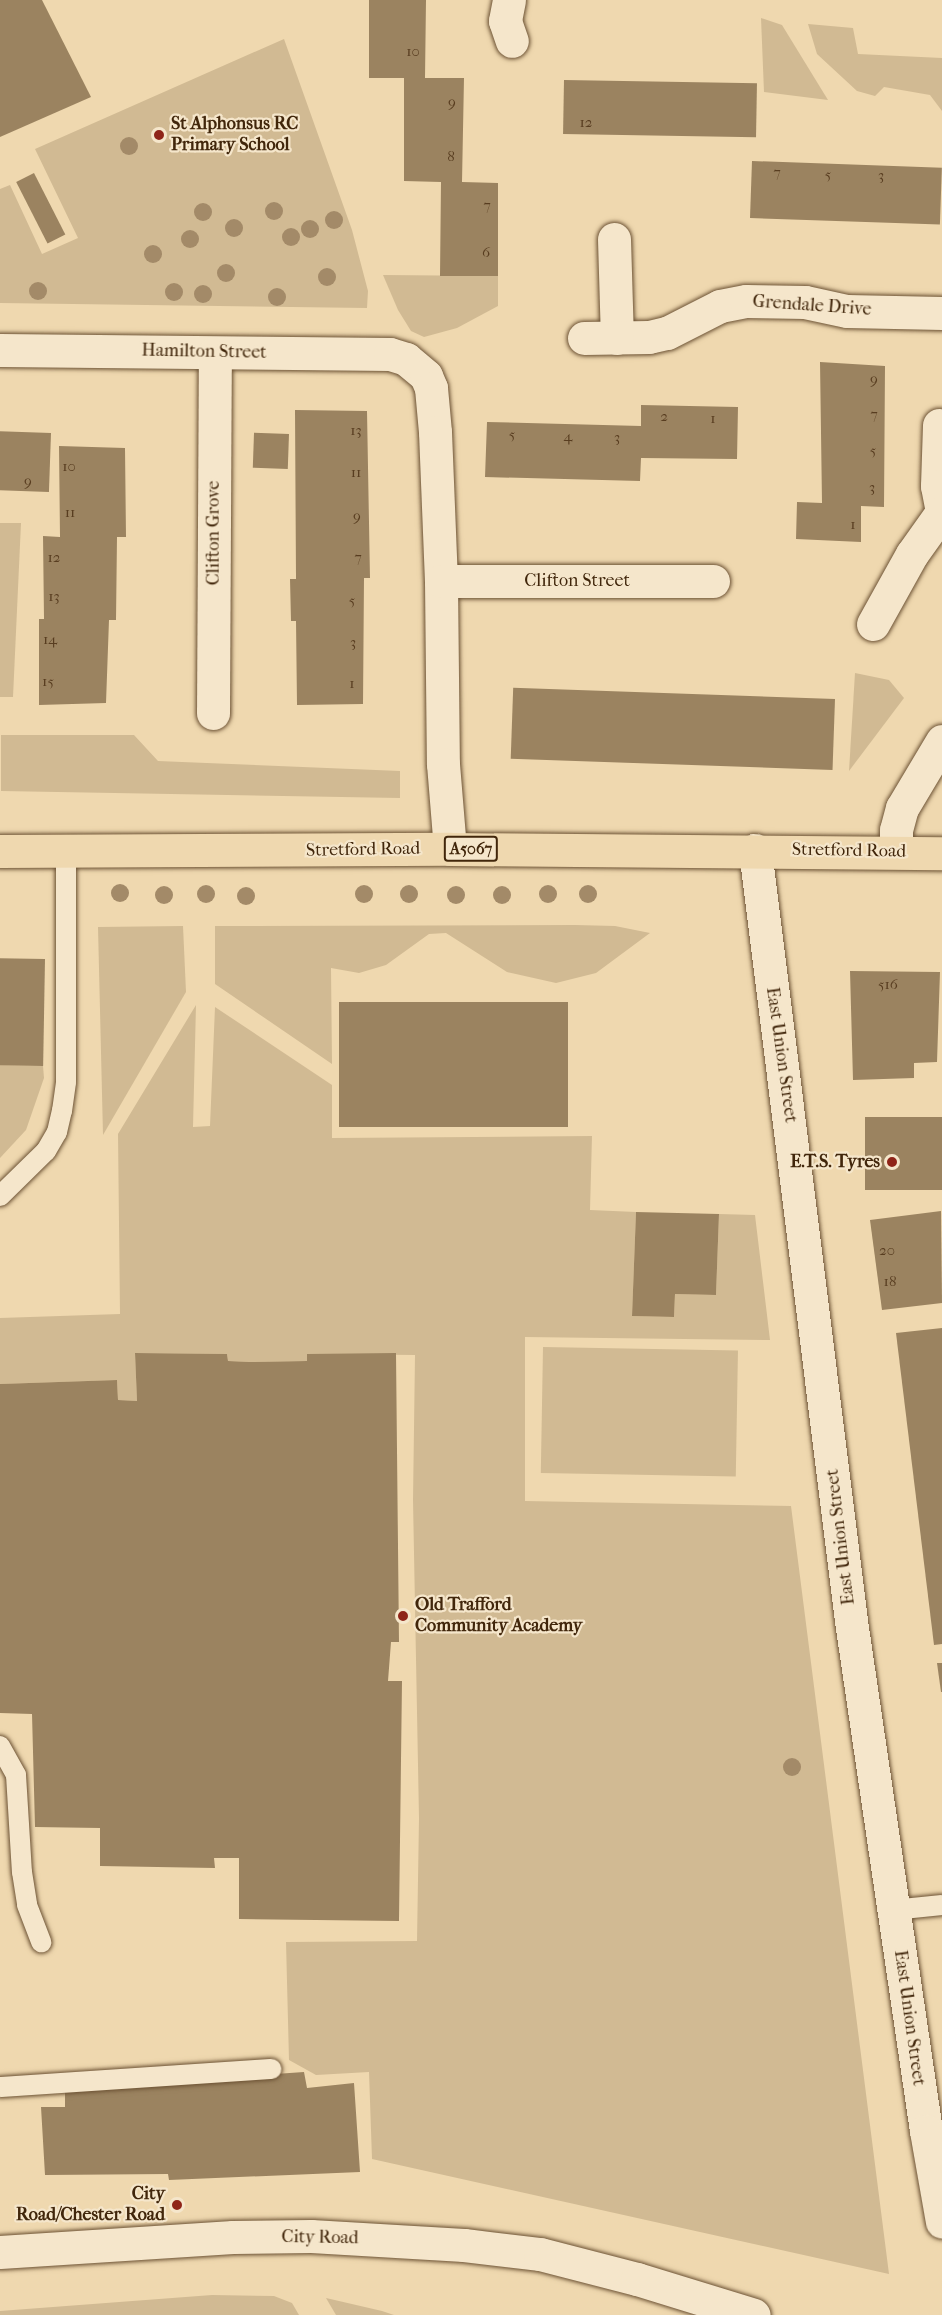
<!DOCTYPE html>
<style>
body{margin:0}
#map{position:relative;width:942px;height:2315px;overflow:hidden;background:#efd8af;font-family:"IM FELL French Canon",serif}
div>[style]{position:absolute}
.green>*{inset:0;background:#d1ba93;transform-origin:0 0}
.building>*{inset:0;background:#9b8360;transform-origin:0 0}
.roads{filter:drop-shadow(0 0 2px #6c5234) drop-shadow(0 0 2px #6c5234)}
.service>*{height:20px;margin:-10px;padding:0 10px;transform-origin:10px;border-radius:10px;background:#f5e6cb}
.minor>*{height:33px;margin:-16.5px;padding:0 16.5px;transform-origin:16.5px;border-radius:16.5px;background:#f5e6cb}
.primary>*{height:33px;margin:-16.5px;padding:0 16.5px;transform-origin:16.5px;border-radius:16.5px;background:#efd8af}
.trees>*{width:18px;height:18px;margin:-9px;border-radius:50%;background:#a38a68}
.dots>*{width:16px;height:16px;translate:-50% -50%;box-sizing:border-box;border:3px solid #f5e6cb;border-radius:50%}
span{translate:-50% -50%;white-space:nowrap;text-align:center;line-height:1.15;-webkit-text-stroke:4.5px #f5e6cb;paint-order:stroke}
.number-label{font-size:15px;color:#583d20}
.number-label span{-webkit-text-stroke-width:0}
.shield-label span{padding:2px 4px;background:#f5e6cb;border:2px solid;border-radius:4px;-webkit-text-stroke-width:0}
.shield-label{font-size:16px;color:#41260b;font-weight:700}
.poi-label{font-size:18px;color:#41260b;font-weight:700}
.left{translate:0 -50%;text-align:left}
.right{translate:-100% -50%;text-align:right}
.street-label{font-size:18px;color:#41260b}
</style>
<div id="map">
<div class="green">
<i style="clip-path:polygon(761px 18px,782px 25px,828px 100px,764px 92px)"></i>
<i style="clip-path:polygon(808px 24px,853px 28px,858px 54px,942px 58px,942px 111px,930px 95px,884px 87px,875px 96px,857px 91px,817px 54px)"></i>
<i style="clip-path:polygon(284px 39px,352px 230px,368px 291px,367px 308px,0 303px,0 189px,10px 185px,42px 254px,78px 238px,35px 149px)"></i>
<i style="clip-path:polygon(383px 275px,498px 276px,498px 306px,457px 328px,424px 337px,411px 331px,398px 310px)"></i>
<i style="clip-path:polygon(0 523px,21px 523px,13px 697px,0 697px)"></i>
<i style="clip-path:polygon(855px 673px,889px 680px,904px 698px,849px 771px)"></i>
<i style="clip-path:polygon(1px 735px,134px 735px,158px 761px,400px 771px,400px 798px,1px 791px)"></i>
<i style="clip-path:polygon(575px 925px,615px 926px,650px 933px,596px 973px,556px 983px,507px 972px,446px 933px,429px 934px,386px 965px,359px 973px,331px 968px,332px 1064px,215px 984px,215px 926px)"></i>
<i style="clip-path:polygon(183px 926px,186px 992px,103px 1135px,98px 927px)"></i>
<i style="clip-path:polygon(196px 1005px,193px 1127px,210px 1126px,215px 1007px,332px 1085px,332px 1138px,592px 1136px,590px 1210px,636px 1212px,632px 1316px,674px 1317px,675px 1294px,716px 1295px,719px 1214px,755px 1215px,770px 1340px,525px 1337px,525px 1501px,791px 1506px,889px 2274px,372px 2159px,369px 2072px,316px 2075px,289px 2060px,286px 1942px,417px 1941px,419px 1818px,413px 1500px,415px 1355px,307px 1354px,307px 1361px,249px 1362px,228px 1361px,227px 1354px,135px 1353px,137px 1401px,118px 1400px,117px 1380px,0 1384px,0 1318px,120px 1314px,118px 1134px)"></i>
<i style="clip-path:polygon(0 1065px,43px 1066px,44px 1078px,26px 1130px,0 1158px)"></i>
<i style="left:543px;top:1347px;width:195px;height:126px;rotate:1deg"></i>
<i style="clip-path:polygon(212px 2295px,274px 2296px,292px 2303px,299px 2315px,0 2315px,0 2311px)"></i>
<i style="clip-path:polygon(326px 2298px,382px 2311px,394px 2315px,336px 2315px)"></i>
</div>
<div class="building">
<i style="clip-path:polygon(0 0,42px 0,91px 97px,0 137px)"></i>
<i style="clip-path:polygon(369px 0,426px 0,425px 78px,464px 78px,462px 182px,498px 183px,498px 276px,440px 276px,441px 182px,404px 181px,404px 78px,369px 78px)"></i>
<i style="left:564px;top:80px;width:193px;height:54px;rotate:1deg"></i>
<i style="left:752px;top:161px;width:190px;height:57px;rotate:2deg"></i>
<i style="left:34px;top:173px;width:69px;height:20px;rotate:63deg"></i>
<i style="clip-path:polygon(820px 362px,885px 366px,884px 507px,861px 506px,861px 542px,796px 539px,797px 502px,822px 503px)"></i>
<i style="clip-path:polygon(641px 405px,738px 407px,737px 459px,641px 458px,640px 481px,485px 477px,487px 422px,641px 426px)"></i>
<i style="clip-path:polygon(295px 410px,367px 411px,370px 578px,364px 578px,363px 704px,297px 705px,296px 621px,291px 621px,290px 579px,296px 579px)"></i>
<i style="left:51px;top:433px;width:59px;height:51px;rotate:92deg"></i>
<i style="left:289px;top:434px;width:35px;height:35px;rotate:92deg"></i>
<i style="clip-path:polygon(59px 446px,125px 448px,126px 537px,117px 537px,116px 620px,109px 620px,106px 703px,39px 705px,39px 619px,44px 619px,43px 536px,60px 537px)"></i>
<i style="left:835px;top:699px;width:71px;height:322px;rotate:92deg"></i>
<i style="left:45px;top:959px;width:107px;height:45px;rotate:91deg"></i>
<i style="clip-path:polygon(850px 971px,940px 972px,937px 1062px,914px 1063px,914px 1078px,853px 1080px)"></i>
<i style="left:339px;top:1002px;width:229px;height:125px"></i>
<i style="left:942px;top:1117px;width:73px;height:77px;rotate:90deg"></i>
<i style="clip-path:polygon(941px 1211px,942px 1303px,882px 1310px,870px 1220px)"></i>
<i style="clip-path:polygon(636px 1212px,719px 1214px,716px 1295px,675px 1294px,674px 1317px,632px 1316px)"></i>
<i style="clip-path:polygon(942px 1328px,942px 1644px,934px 1645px,896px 1333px)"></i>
<i style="clip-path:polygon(135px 1353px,227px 1354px,228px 1361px,249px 1362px,307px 1361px,307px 1354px,396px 1353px,399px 1642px,391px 1642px,388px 1681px,402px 1681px,399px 1921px,239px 1919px,239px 1858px,214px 1858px,215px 1868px,100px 1866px,100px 1828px,35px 1827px,32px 1714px,0 1713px,0 1384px,117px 1380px,118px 1400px,137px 1401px)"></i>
<i style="clip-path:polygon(937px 1663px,942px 1663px,942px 1692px,941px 1692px)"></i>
<i style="clip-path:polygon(304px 2072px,307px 2088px,354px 2083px,360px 2172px,169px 2180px,168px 2174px,45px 2175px,41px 2107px,65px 2107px,65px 2089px)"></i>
</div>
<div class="roads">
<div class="service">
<i style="left:0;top:1196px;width:64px;rotate:-44.4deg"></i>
<i style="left:46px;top:1151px;width:22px;rotate:-60deg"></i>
<i style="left:57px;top:1132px;width:22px;rotate:-77deg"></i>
<i style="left:62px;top:1111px;width:29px;rotate:-82deg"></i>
<i style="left:66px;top:1082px;width:231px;rotate:-90deg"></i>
<i style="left:0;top:1746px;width:33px;rotate:61deg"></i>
<i style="left:16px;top:1775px;width:97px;rotate:86.5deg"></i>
<i style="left:22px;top:1872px;width:33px;rotate:81deg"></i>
<i style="left:27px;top:1905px;width:40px;rotate:69deg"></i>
<i style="left:893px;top:1910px;width:49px;rotate:-5.8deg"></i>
<i style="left:0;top:2087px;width:272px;rotate:-3.8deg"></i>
</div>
<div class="minor">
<i style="left:509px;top:0;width:21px;rotate:101deg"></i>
<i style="left:505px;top:21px;width:21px;rotate:71deg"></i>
<i style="left:614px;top:239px;width:99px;rotate:88.3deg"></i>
<i style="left:584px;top:338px;width:65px;rotate:-0.9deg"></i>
<i style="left:649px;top:337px;width:18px;rotate:-13deg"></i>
<i style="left:667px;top:333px;width:59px;rotate:-27deg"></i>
<i style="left:720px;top:306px;width:26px;rotate:-11deg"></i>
<i style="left:746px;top:301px;width:59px;rotate:1deg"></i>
<i style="left:805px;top:302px;width:43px;rotate:12.1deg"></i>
<i style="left:847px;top:311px;width:95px;rotate:1.2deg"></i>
<i style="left:0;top:350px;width:390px;rotate:0.6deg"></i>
<i style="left:390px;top:354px;width:17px;rotate:17deg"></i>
<i style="left:406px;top:359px;width:26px;rotate:40deg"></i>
<i style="left:426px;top:376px;width:13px;rotate:67deg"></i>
<i style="left:431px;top:388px;width:44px;rotate:84.8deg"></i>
<i style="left:435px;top:432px;width:149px;rotate:87.7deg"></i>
<i style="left:441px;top:581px;width:183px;rotate:89.4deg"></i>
<i style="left:443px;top:764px;width:85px;rotate:85.3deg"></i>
<i style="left:939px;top:425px;width:61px;rotate:91.9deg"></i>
<i style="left:937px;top:486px;width:25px;rotate:79deg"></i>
<i style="left:441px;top:581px;width:272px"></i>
<i style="left:873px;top:624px;width:80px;rotate:-60.9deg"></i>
<i style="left:912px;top:554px;width:52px;rotate:-54.5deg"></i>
<i style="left:213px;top:713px;width:360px;rotate:-89.7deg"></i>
<i style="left:755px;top:850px;width:777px;rotate:82.9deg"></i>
<i style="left:851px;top:1621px;width:515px;rotate:81.63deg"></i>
<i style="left:926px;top:2131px;width:92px;rotate:80deg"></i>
<i style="left:896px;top:852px;width:22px;rotate:-90deg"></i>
<i style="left:896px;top:830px;width:23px;rotate:-75deg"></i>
<i style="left:902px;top:808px;width:78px;rotate:-59.2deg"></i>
<i style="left:0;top:2252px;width:233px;rotate:-3.7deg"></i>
<i style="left:233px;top:2237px;width:78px;rotate:-0.7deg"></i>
<i style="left:311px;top:2236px;width:153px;rotate:3.4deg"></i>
<i style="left:464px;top:2245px;width:77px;rotate:6.8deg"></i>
<i style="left:540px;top:2254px;width:100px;rotate:14.5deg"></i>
<i style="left:637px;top:2279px;width:122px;rotate:17.1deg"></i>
</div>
<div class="primary">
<i style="left:0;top:851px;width:450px;rotate:-0.3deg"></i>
<i style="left:450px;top:849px;width:492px;rotate:0.5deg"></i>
</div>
</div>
<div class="trees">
<i style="left:129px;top:146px"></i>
<i style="left:274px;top:211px"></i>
<i style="left:203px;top:212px"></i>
<i style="left:334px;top:220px"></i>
<i style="left:234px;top:228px"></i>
<i style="left:310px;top:229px"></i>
<i style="left:291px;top:237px"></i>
<i style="left:190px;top:239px"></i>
<i style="left:153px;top:254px"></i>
<i style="left:226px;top:273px"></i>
<i style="left:327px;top:277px"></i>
<i style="left:38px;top:291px"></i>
<i style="left:174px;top:292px"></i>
<i style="left:203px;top:294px"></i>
<i style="left:277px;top:297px"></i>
<i style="left:120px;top:893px"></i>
<i style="left:206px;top:894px"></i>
<i style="left:364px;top:894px"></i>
<i style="left:409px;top:894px"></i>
<i style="left:548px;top:894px"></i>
<i style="left:588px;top:894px"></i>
<i style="left:164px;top:895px"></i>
<i style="left:456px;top:895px"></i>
<i style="left:502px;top:895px"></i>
<i style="left:246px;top:896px"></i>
<i style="left:792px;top:1767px"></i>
</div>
<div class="dots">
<i style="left:159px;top:135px;background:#8f2418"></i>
<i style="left:892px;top:1162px;background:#8f2418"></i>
<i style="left:403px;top:1616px;background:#8f2418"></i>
<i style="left:177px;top:2205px;background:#8f2418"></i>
</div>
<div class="number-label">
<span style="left:413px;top:52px">10</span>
<span style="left:452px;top:103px">9</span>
<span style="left:586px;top:123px">12</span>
<span style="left:451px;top:157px">8</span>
<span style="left:777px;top:173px">7</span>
<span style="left:828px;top:175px">5</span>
<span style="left:881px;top:176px">3</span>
<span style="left:487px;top:206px">7</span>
<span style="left:486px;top:253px">6</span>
<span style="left:874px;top:380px">9</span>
<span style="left:874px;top:415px">7</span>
<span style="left:664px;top:417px">2</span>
<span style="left:713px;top:419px">1</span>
<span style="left:356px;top:431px">13</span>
<span style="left:512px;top:435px">5</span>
<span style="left:568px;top:437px">4</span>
<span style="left:617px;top:438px">3</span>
<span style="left:873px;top:451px">5</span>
<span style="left:69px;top:467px">10</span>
<span style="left:356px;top:473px">11</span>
<span style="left:28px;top:482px">9</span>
<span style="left:872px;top:488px">3</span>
<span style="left:70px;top:513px">11</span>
<span style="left:357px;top:517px">9</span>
<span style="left:853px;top:525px">1</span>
<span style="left:54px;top:558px">12</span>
<span style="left:358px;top:558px">7</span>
<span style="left:54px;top:597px">13</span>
<span style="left:352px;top:601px">5</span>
<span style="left:50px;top:640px">14</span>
<span style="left:353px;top:643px">3</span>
<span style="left:48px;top:682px">15</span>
<span style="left:352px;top:684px">1</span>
<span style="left:888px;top:985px">516</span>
<span style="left:887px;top:1251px">20</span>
<span style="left:890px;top:1282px">18</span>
</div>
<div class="shield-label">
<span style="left:471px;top:849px">A5067</span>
</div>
<div class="poi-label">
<span class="left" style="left:171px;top:135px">St Alphonsus RC<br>Primary School</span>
<span class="right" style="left:880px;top:1162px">E.T.S. Tyres</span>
<span class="left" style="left:415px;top:1616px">Old Trafford<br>Community Academy</span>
<span class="right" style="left:165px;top:2205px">City<br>Road/Chester Road</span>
</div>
<div class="street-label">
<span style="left:812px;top:306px;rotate:4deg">Grendale Drive</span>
<span style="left:204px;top:352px;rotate:1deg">Hamilton Street</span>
<span style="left:214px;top:533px;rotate:-90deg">Clifton Grove</span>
<span style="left:577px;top:581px">Clifton Street</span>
<span style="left:363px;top:850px;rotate:-1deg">Stretford Road</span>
<span style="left:849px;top:851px;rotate:1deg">Stretford Road</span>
<span style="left:781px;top:1055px;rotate:82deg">East Union Street</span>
<span style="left:841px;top:1537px;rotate:-97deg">East Union Street</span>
<span style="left:909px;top:2018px;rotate:82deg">East Union Street</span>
<span style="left:320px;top:2238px;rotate:1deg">City Road</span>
</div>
</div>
